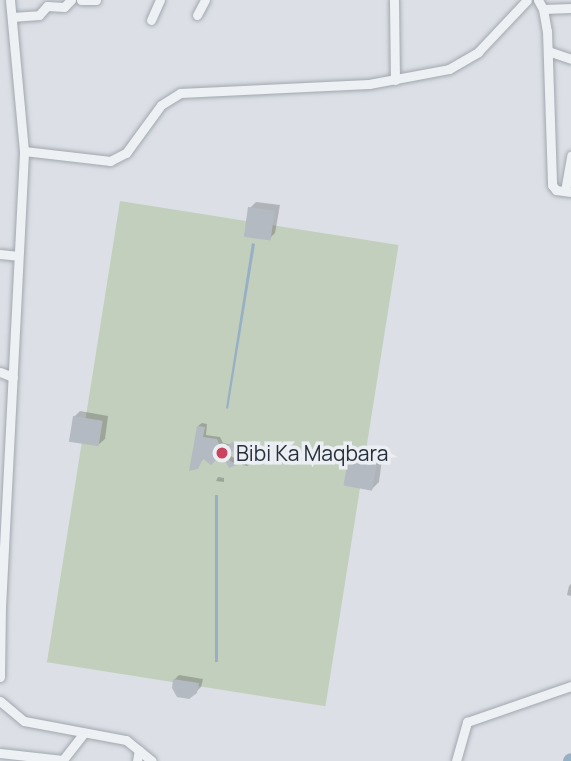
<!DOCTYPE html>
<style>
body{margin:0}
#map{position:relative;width:571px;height:761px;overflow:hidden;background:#dce0e6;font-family:Manrope,sans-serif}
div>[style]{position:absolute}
.green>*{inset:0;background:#c3cfbd;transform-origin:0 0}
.water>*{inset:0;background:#97b0c5;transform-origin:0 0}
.shadow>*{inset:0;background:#0003}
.river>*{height:14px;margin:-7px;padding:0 7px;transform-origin:7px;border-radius:7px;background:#97b0c5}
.building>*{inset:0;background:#b3bac2;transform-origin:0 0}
.roads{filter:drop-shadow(0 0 2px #a2a7af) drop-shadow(0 0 2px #a2a7af)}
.minor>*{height:9px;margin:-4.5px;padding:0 4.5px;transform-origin:4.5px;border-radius:4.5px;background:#eef1f4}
.dots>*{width:19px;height:19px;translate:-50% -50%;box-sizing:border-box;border:4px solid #ebeff3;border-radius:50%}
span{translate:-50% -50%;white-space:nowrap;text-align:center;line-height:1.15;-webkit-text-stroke:7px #ebeff3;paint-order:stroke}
.poi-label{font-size:21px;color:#262f3b}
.left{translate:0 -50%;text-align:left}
</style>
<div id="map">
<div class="green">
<i style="left:120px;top:201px;width:282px;height:467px;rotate:9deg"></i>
</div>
<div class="water">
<i style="clip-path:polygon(252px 243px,255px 244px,228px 409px,226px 408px)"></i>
<i style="left:215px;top:495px;width:3px;height:167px"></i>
</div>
<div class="shadow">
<i style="clip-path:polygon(256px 202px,280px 205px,275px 233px,269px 239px,250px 208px)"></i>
<i style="clip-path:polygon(80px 411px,108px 416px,105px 439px,98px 445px,74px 417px)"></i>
<i style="clip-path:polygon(202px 423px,207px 424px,206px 435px,220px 437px,223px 443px,232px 445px,239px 441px,233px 448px,231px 456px,238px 461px,235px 463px,232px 466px,226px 459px,204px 458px,197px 467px,198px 426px)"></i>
<i style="clip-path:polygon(246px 454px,252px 455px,248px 466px,242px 465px)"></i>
<i style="clip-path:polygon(355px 455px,382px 459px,379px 482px,372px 489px,349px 461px)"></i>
<i style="clip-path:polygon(218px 477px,224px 478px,224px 482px,216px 481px)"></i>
<i style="clip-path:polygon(571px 584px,571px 596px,567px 595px,569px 586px)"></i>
<i style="clip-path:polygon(179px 675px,203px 679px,201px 687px,196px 692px,174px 680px)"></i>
</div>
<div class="river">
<i style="left:570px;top:761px;width:1px;rotate:-45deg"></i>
</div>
<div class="building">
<i style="left:248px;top:207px;width:27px;height:30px;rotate:8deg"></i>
<i style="left:73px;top:416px;width:30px;height:26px;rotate:9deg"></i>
<i style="clip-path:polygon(197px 426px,205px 427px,203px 437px,217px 439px,220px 446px,227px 447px,232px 442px,236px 443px,229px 460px,237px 465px,229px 468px,225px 460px,216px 460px,211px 465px,203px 459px,198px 469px,189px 471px)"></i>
<i style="left:348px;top:460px;width:29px;height:26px;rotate:10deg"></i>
<i style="clip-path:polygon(173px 679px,199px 683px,197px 693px,189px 699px,177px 697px,172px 688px)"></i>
</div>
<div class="roads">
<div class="minor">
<i style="left:81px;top:0;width:15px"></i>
<i style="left:394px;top:0;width:80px;rotate:89.3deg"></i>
<i style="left:538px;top:0;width:10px;rotate:61deg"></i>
<i style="left:543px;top:9px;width:22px;rotate:80deg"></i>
<i style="left:547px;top:31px;width:154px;rotate:88.1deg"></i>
<i style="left:552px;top:185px;width:6px;rotate:51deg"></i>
<i style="left:556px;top:190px;width:15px;rotate:8deg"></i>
<i style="left:543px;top:9px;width:28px;rotate:-2deg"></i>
<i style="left:197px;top:15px;width:17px;rotate:-62deg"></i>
<i style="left:12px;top:17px;width:27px;rotate:-4deg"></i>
<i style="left:39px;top:15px;width:12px;rotate:-48deg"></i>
<i style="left:47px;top:6px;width:17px;rotate:3deg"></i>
<i style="left:64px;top:7px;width:10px;rotate:-45deg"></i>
<i style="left:151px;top:20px;width:22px;rotate:-66deg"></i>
<i style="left:548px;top:51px;width:24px;rotate:19deg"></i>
<i style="left:24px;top:151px;width:87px;rotate:6.6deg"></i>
<i style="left:110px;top:161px;width:18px;rotate:-27deg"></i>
<i style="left:126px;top:153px;width:59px;rotate:-53.9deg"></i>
<i style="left:161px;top:105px;width:22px;rotate:-32deg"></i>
<i style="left:180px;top:93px;width:189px;rotate:-2.7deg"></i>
<i style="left:369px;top:84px;width:81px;rotate:-10.6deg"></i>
<i style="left:449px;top:69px;width:34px;rotate:-30deg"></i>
<i style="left:478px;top:52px;width:71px;rotate:-46.7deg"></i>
<i style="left:565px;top:191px;width:36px;rotate:-80deg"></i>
<i style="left:0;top:254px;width:18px;rotate:6deg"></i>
<i style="left:0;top:372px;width:14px;rotate:21deg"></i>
<i style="left:0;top:677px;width:70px;rotate:-89.2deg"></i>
<i style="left:1px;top:607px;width:457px;rotate:-87.1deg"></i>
<i style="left:24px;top:151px;width:152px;rotate:-95.3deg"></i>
<i style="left:0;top:701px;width:31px;rotate:40deg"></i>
<i style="left:24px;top:721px;width:104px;rotate:10.6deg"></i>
<i style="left:126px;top:740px;width:33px;rotate:39deg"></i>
<i style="left:0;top:753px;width:63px;rotate:6.3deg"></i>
<i style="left:62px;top:761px;width:36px;rotate:-52deg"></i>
<i style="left:137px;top:761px;width:11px;rotate:-80deg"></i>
<i style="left:456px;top:761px;width:41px;rotate:-74.2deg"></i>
<i style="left:467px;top:722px;width:110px;rotate:-19.1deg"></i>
</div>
</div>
<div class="dots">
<i style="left:222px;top:453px;background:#c9425e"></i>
</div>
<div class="poi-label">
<span class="left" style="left:236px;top:453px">Bibi Ka Maqbara</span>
</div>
</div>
